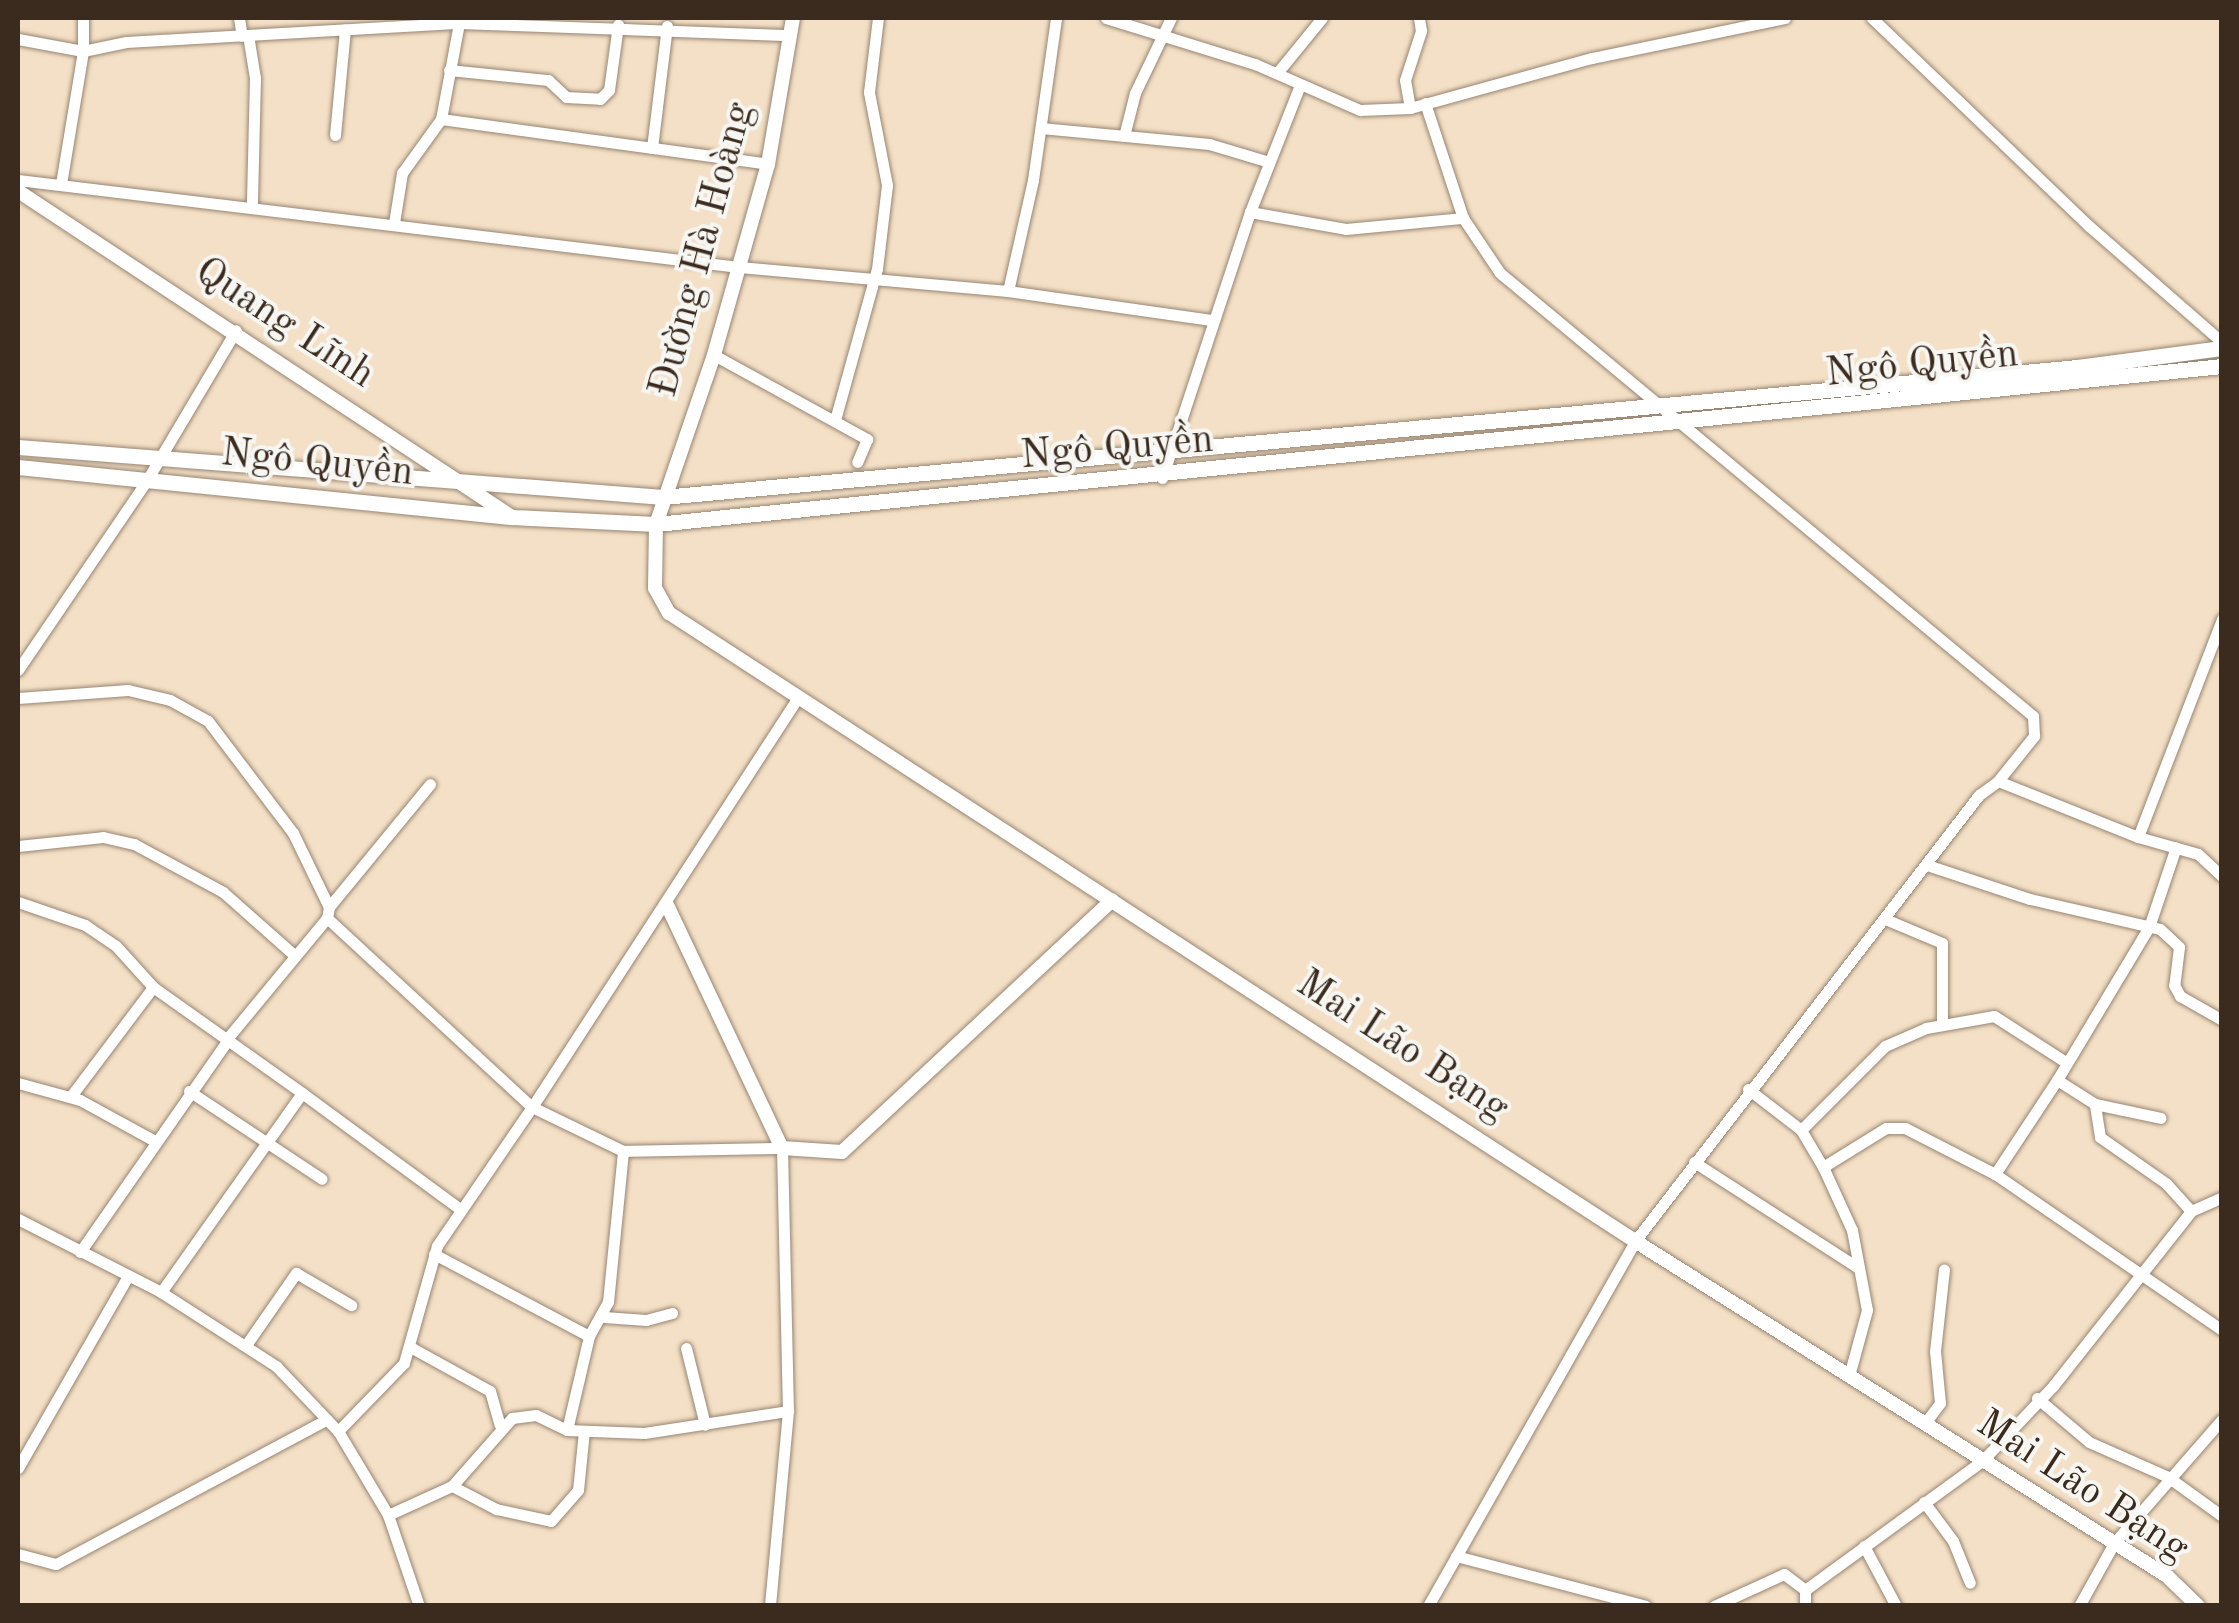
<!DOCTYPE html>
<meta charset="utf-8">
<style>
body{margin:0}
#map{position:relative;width:2239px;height:1623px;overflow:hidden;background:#f4e0c6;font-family:"Old Standard TT",serif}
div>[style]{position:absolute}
.roads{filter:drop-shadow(0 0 2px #988572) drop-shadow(0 0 2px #988572)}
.minor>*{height:11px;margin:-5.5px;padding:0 5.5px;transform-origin:5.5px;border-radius:5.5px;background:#fff}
.tertiary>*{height:14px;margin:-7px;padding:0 7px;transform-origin:7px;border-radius:7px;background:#fff}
.secondary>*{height:15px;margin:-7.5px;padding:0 7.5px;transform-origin:7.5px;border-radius:7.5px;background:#fff}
span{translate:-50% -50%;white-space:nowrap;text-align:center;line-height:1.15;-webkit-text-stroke:8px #f6f6f2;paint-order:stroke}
.street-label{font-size:40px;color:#3b2a1e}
.frame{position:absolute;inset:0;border:20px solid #3b2a1e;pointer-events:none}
</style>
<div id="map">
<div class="roads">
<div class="minor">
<i style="left:239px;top:18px;width:18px;rotate:81deg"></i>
<i style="left:1106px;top:18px;width:156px;rotate:17.2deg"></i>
<i style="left:1255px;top:64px;width:115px;rotate:23.7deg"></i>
<i style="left:1360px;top:110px;width:50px;rotate:-2.3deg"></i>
<i style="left:1410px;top:108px;width:189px;rotate:-15.4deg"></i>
<i style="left:1592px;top:58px;width:197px;rotate:-11.7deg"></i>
<i style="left:1872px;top:18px;width:301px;rotate:43.8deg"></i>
<i style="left:2089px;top:226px;width:176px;rotate:41.1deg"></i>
<i style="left:459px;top:23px;width:98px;rotate:100.6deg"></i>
<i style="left:441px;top:119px;width:330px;rotate:7.8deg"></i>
<i style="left:248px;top:35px;width:44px;rotate:80.8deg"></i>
<i style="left:255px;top:78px;width:127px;rotate:91.4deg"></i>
<i style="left:18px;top:39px;width:66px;rotate:10.5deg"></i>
<i style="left:83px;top:51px;width:33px;rotate:-90deg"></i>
<i style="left:449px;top:70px;width:100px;rotate:5.8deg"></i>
<i style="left:548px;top:80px;width:25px;rotate:43deg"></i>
<i style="left:566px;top:97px;width:34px;rotate:3deg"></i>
<i style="left:600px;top:99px;width:13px;rotate:-45deg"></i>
<i style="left:609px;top:90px;width:66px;rotate:-82.1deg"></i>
<i style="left:1277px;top:73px;width:71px;rotate:-50.7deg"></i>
<i style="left:1410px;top:108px;width:28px;rotate:-100deg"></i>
<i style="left:1405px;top:80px;width:52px;rotate:-71.9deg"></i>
<i style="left:1421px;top:31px;width:13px;rotate:-99deg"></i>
<i style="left:1041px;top:128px;width:169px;rotate:5.4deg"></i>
<i style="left:1209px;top:144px;width:63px;rotate:16.7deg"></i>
<i style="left:335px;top:135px;width:106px;rotate:-84.6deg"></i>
<i style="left:1124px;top:136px;width:44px;rotate:-75.7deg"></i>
<i style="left:1135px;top:93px;width:83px;rotate:-64.4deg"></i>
<i style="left:652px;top:148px;width:123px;rotate:-83deg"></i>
<i style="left:18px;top:180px;width:726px;rotate:6.88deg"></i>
<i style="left:739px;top:267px;width:270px;rotate:5.1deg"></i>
<i style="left:1008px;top:291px;width:114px;rotate:-77.3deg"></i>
<i style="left:1033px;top:180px;width:164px;rotate:-81.9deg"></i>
<i style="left:61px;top:184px;width:135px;rotate:-80.6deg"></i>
<i style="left:83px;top:51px;width:44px;rotate:-11.8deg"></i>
<i style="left:126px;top:42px;width:334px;rotate:-3.3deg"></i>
<i style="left:459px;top:23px;width:331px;rotate:2.1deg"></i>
<i style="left:1250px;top:212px;width:97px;rotate:10deg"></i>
<i style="left:1346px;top:229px;width:118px;rotate:-5.4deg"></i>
<i style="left:1463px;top:218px;width:121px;rotate:-108.3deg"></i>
<i style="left:1463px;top:218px;width:66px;rotate:56.1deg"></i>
<i style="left:1500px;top:273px;width:693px;rotate:39.73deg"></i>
<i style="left:2033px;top:716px;width:20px;rotate:87deg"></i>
<i style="left:2034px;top:736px;width:58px;rotate:128.7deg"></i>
<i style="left:394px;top:223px;width:51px;rotate:-80.9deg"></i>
<i style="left:402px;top:173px;width:67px;rotate:-54.2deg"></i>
<i style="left:1008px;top:291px;width:207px;rotate:8.1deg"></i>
<i style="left:714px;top:355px;width:175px;rotate:28.8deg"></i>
<i style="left:867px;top:439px;width:25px;rotate:113deg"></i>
<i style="left:835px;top:420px;width:157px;rotate:-74.5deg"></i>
<i style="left:877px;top:269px;width:85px;rotate:-83.2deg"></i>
<i style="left:887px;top:185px;width:95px;rotate:-101deg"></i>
<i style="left:869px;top:92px;width:75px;rotate:-83.1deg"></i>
<i style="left:1162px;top:478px;width:280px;rotate:-71.7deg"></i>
<i style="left:1250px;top:212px;width:136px;rotate:-68.5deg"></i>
<i style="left:18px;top:670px;width:230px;rotate:-55.8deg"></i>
<i style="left:147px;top:480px;width:174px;rotate:-59.3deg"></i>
<i style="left:18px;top:698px;width:110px;rotate:-4.2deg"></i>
<i style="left:128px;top:690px;width:43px;rotate:13.4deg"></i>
<i style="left:170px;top:700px;width:43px;rotate:28.9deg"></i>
<i style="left:208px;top:721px;width:141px;rotate:52.8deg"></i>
<i style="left:293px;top:833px;width:82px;rotate:64.1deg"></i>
<i style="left:329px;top:907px;width:11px;rotate:100deg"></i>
<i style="left:327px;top:918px;width:279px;rotate:42.7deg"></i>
<i style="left:532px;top:1107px;width:168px;rotate:124.4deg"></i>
<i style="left:437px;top:1246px;width:122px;rotate:105.8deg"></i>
<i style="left:404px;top:1363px;width:95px;rotate:134.1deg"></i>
<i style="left:2138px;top:837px;width:62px;rotate:15.8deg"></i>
<i style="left:2198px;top:854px;width:33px;rotate:43deg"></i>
<i style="left:18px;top:846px;width:85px;rotate:-6deg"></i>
<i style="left:103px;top:837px;width:32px;rotate:13deg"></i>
<i style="left:134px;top:844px;width:101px;rotate:28.3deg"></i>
<i style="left:223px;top:892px;width:96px;rotate:41.6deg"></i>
<i style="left:1930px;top:866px;width:105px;rotate:18.3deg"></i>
<i style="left:2030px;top:899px;width:133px;rotate:13deg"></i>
<i style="left:2160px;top:929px;width:26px;rotate:43deg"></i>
<i style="left:2179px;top:947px;width:38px;rotate:97deg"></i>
<i style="left:2174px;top:985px;width:13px;rotate:61deg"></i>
<i style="left:2180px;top:996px;width:48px;rotate:29.7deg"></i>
<i style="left:18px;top:902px;width:71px;rotate:18.9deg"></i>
<i style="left:85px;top:925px;width:37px;rotate:34deg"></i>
<i style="left:116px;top:946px;width:55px;rotate:47.9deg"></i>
<i style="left:153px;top:987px;width:183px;rotate:35.4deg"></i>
<i style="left:302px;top:1093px;width:244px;rotate:125.3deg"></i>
<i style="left:329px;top:907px;width:159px;rotate:-50.6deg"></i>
<i style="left:1885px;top:919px;width:62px;rotate:22.8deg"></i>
<i style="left:1942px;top:943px;width:82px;rotate:90deg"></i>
<i style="left:226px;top:1040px;width:158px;rotate:-50.4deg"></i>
<i style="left:2057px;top:1080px;width:179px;rotate:-59deg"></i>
<i style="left:2149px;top:927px;width:84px;rotate:-71.4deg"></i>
<i style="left:18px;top:1083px;width:64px;rotate:15.3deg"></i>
<i style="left:80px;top:1100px;width:83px;rotate:28.7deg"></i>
<i style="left:1748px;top:1089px;width:67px;rotate:37.7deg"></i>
<i style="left:1801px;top:1130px;width:43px;rotate:59.3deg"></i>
<i style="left:1823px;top:1167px;width:74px;rotate:-31.8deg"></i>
<i style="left:1886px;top:1128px;width:19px"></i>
<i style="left:1905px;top:1128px;width:101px;rotate:27.1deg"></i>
<i style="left:189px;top:1091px;width:159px;rotate:33.5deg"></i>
<i style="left:302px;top:1093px;width:196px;rotate:36.3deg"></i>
<i style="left:71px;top:1096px;width:136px;rotate:-53deg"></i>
<i style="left:2095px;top:1104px;width:67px;rotate:12deg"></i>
<i style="left:1801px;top:1130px;width:119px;rotate:-45deg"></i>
<i style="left:1885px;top:1046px;width:45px;rotate:-23.7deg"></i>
<i style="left:1926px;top:1028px;width:69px;rotate:-10deg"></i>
<i style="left:1994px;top:1016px;width:83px;rotate:32.7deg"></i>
<i style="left:623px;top:1151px;width:159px;rotate:-1.1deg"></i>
<i style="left:782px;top:1148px;width:263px;rotate:88.7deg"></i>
<i style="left:788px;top:1411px;width:196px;rotate:95.3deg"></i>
<i style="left:1694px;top:1162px;width:194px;rotate:32.8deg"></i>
<i style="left:1823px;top:1167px;width:69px;rotate:65.3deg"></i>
<i style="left:1852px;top:1230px;width:81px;rotate:79.4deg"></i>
<i style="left:1867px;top:1310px;width:64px;rotate:105.3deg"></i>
<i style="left:2191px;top:1211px;width:36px;rotate:-132deg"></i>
<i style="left:2167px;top:1184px;width:82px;rotate:-145deg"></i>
<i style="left:2100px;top:1137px;width:33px;rotate:-99deg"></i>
<i style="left:2095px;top:1104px;width:45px;rotate:-147.7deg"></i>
<i style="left:2057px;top:1080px;width:113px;rotate:123.4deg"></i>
<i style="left:1995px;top:1174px;width:275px;rotate:34.5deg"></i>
<i style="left:18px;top:1219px;width:161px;rotate:27deg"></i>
<i style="left:161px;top:1292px;width:137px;rotate:32.8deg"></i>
<i style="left:276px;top:1366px;width:90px;rotate:46.4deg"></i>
<i style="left:338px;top:1431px;width:98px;rotate:59.2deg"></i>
<i style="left:388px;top:1515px;width:70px;rotate:-24.4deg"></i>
<i style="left:452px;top:1486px;width:91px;rotate:-48.6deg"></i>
<i style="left:512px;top:1418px;width:24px;rotate:-7deg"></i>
<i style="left:536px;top:1415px;width:34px;rotate:26deg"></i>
<i style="left:567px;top:1430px;width:97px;rotate:-76.8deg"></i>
<i style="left:589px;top:1336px;width:39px;rotate:-61deg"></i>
<i style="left:608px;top:1302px;width:152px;rotate:-84.3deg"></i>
<i style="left:623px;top:1151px;width:101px;rotate:-154.2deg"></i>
<i style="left:532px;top:1107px;width:487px;rotate:-57deg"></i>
<i style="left:80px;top:1252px;width:257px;rotate:-55.1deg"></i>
<i style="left:434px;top:1254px;width:175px;rotate:27.9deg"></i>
<i style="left:604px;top:1317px;width:42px;rotate:4.1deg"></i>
<i style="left:646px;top:1320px;width:27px;rotate:-15deg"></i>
<i style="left:246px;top:1345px;width:88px;rotate:-55.2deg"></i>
<i style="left:296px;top:1273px;width:64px;rotate:30.2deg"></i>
<i style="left:412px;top:1348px;width:89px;rotate:28.9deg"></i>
<i style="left:490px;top:1391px;width:35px;rotate:74deg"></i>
<i style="left:686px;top:1348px;width:79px;rotate:76.1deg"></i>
<i style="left:2037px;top:1398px;width:68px;rotate:40.2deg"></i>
<i style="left:2089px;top:1442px;width:86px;rotate:23.9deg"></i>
<i style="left:2168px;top:1477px;width:67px;rotate:35.8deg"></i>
<i style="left:1925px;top:1423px;width:25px;rotate:-53deg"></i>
<i style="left:1940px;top:1403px;width:52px;rotate:-95.5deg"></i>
<i style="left:1935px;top:1351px;width:82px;rotate:-83.7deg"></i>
<i style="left:567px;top:1430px;width:77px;rotate:2.2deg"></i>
<i style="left:644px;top:1433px;width:146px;rotate:-8.7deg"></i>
<i style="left:18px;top:1468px;width:221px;rotate:-60.2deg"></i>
<i style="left:452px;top:1486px;width:50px;rotate:27.6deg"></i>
<i style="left:496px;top:1509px;width:56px;rotate:12.3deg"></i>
<i style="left:551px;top:1521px;width:41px;rotate:-48.9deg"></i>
<i style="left:578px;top:1490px;width:59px;rotate:-84.2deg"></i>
<i style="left:1924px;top:1502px;width:49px;rotate:53.4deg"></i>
<i style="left:1953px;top:1541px;width:45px;rotate:68deg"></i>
<i style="left:388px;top:1515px;width:96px;rotate:71.2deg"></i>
<i style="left:1864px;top:1546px;width:68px;rotate:61.9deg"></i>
<i style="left:18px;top:1554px;width:39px;rotate:15deg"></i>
<i style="left:56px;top:1564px;width:307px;rotate:-28.1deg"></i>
<i style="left:1456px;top:1556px;width:196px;rotate:14.7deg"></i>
<i style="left:1805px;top:1590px;width:16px;rotate:90deg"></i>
<i style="left:1428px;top:1606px;width:420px;rotate:-60.4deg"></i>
<i style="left:1635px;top:1241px;width:563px;rotate:-52.36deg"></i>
<i style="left:1979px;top:795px;width:24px;rotate:-36deg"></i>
<i style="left:1998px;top:781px;width:151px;rotate:21.8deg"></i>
<i style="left:2138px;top:837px;width:234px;rotate:-68.9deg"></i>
<i style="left:1714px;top:1606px;width:77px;rotate:-24.6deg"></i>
<i style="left:1784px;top:1574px;width:26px;rotate:37deg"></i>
<i style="left:1805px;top:1590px;width:219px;rotate:-36.1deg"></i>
<i style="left:1982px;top:1461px;width:103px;rotate:-46.6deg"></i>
<i style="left:2053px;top:1386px;width:223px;rotate:-51.7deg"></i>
<i style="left:2191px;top:1211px;width:34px;rotate:-24deg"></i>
<i style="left:2079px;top:1606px;width:72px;rotate:-60.9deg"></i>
<i style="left:2114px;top:1543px;width:164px;rotate:-48.9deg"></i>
</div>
<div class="tertiary">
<i style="left:793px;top:18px;width:148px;rotate:99.7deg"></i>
<i style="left:768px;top:164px;width:198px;rotate:105.8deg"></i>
<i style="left:714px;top:355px;width:179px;rotate:108.9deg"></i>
<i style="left:656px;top:524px;width:64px;rotate:90.9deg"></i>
<i style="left:655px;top:588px;width:29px;rotate:61deg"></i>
<i style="left:669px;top:613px;width:1152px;rotate:33.03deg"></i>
<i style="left:1635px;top:1241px;width:629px;rotate:32.2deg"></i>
<i style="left:2167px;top:1576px;width:43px;rotate:44.1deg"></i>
<i style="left:18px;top:191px;width:592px;rotate:33.42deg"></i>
<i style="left:667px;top:905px;width:269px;rotate:64.7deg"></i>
<i style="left:782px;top:1148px;width:60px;rotate:3.8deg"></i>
<i style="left:842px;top:1152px;width:369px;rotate:-43deg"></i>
</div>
<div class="secondary">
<i style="left:18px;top:447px;width:647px;rotate:4.43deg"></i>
<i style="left:663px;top:497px;width:1420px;rotate:-5.25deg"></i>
<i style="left:2077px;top:367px;width:146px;rotate:-7.5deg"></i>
<i style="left:18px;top:467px;width:497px;rotate:5.8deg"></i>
<i style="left:512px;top:517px;width:144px;rotate:2.8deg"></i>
<i style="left:656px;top:524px;width:1574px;rotate:-5.76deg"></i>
</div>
</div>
<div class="street-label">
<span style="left:703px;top:250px;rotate:-75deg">Đường Hà Hoàng</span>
<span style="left:284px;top:324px;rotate:33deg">Quang Lĩnh</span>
<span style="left:1922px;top:365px;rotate:-6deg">Ngô Quyền</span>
<span style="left:1117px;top:449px;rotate:-5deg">Ngô Quyền</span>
<span style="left:317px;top:464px;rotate:6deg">Ngô Quyền</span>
<span style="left:1402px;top:1047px;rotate:33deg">Mai Lão Bạng</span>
<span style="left:2082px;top:1487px;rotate:33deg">Mai Lão Bạng</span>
</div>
<div class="frame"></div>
</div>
